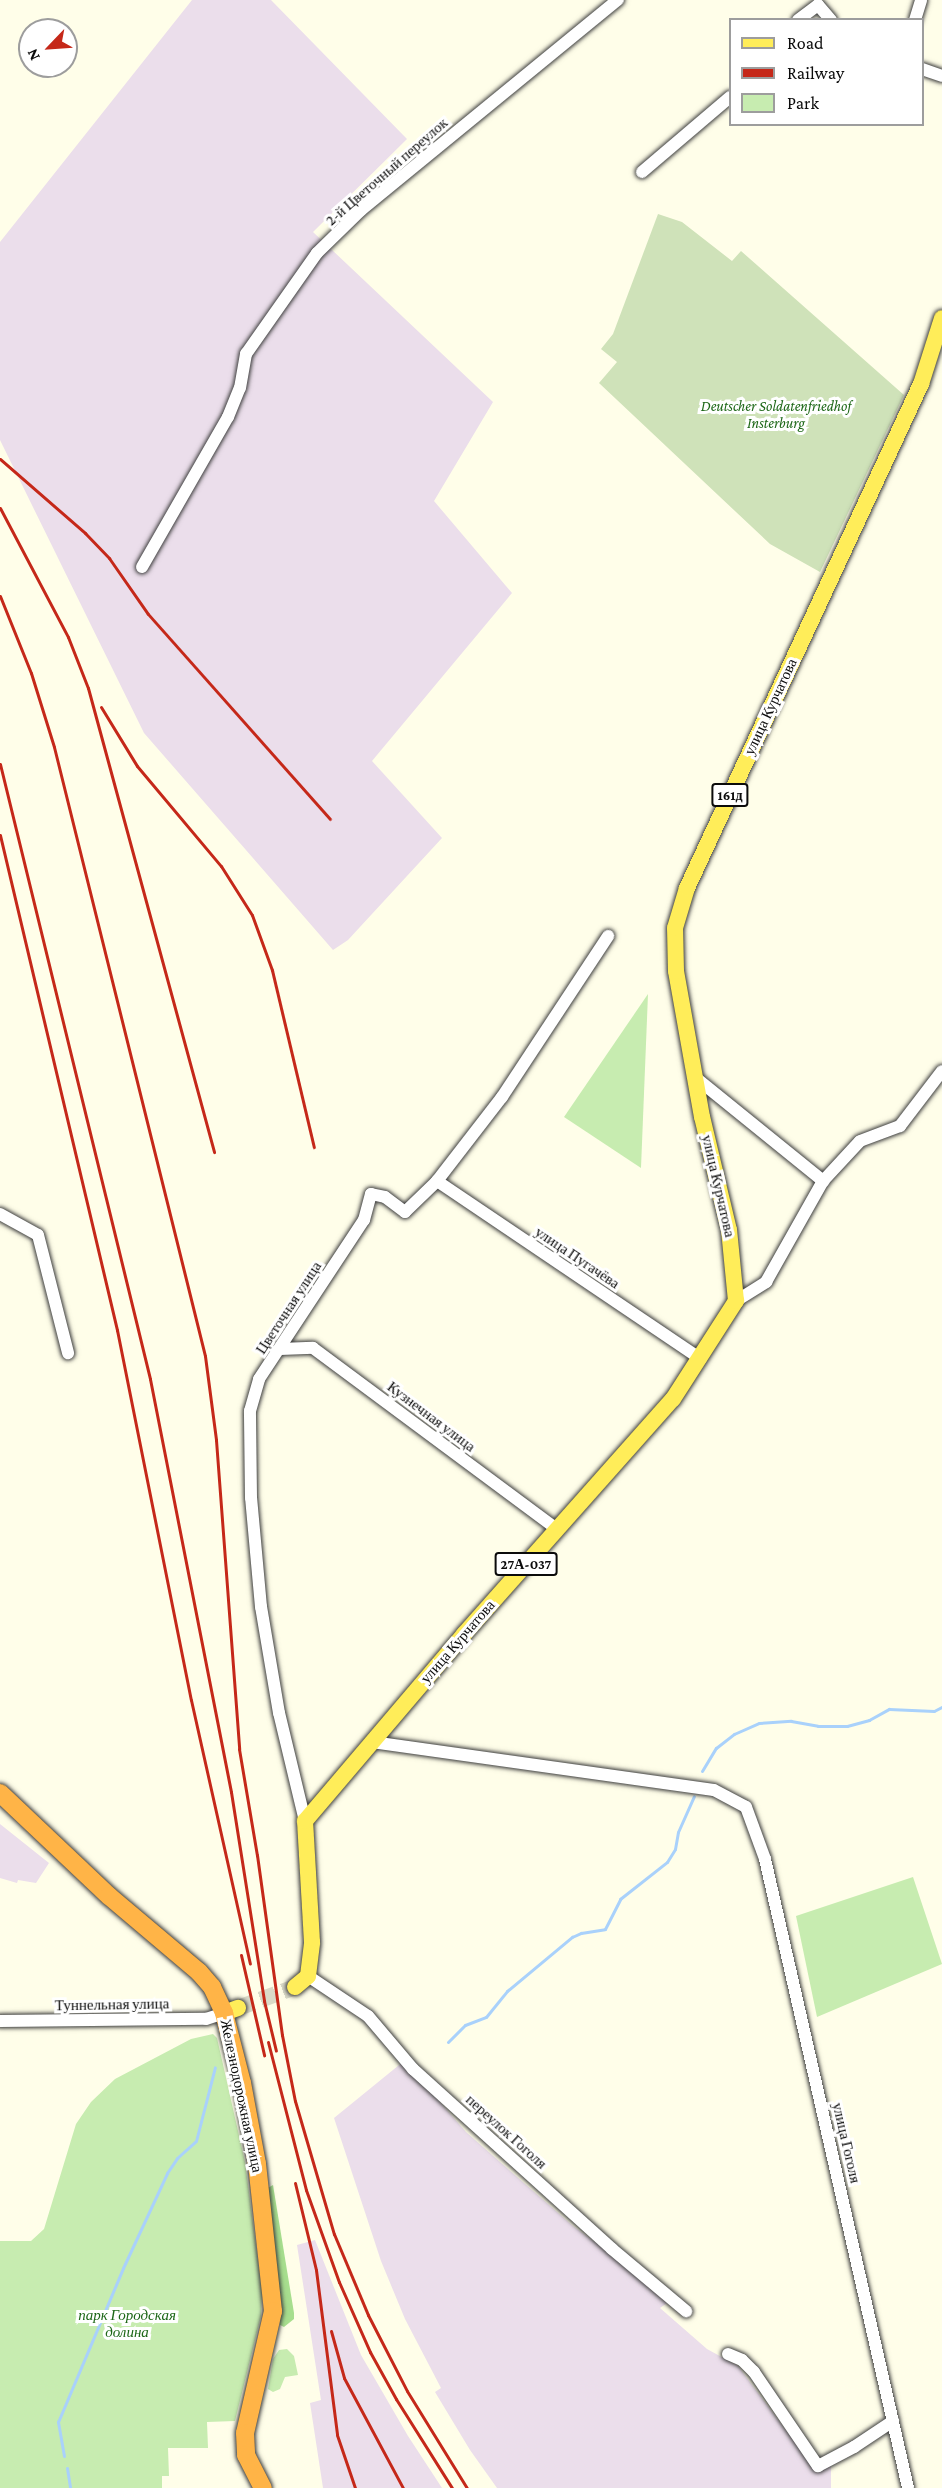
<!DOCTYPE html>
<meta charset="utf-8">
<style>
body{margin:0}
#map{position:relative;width:942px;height:2488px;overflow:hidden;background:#fffee9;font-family:"Crimson Pro",serif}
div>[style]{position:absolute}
.industrial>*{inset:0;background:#ebdeeb}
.green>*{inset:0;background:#c7ecb0}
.forest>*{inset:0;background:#a7de8e}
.cemetery>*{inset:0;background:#cfe2b9}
.stream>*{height:3px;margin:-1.5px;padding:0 1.5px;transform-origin:1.5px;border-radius:1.5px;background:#a9d1fb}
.major-tunnel>*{height:16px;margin-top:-8px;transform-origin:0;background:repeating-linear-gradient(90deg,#dadac8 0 16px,transparent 0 24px)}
.roads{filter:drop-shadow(0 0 2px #3e3e3e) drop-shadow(0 0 2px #3e3e3e)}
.minor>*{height:12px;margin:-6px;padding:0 6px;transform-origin:6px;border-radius:6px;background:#fff}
.major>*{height:16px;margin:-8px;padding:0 8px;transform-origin:8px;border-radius:8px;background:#ffed59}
.highway>*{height:18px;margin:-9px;padding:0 9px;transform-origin:9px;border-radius:9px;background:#ffb447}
.rail>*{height:3px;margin:-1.5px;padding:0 1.5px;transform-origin:1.5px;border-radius:1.5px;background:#c52819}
span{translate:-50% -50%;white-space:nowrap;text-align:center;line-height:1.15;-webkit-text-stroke:6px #fff;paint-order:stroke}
.shield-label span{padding:2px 4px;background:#fff;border:2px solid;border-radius:4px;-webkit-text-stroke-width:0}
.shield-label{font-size:14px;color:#0b0b0b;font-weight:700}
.street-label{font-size:15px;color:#0b0b0b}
.park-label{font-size:15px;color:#1d6717;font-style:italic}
.legend{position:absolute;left:729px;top:18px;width:195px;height:108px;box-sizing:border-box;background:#fff;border:2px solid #9d9d9d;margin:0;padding:8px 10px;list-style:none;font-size:18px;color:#0b0b0b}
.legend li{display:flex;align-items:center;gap:12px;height:30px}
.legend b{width:30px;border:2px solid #9d9d9d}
.north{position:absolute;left:18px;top:18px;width:60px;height:60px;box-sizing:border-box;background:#fff;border:2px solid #9d9d9d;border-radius:50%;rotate:245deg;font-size:16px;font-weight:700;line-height:24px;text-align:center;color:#0b0b0b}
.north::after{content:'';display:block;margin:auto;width:21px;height:27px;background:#c52819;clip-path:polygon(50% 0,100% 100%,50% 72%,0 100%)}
</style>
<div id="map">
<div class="industrial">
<i style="clip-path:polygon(192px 0,271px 0,407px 139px,313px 232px,493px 402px,434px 501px,512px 593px,372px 761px,442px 838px,348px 940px,333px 950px,144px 733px,0 440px,0 242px)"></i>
<i style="clip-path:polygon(0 1824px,49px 1863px,36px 1883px,18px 1880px,17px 1883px,0 1878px)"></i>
<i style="clip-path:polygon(404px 2061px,466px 2132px,573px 2226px,673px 2299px,660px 2308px,707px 2349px,738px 2366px,817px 2472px,831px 2464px,831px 2488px,497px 2488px,470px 2450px,435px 2392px,441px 2388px,405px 2319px,381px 2261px,334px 2118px)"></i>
<i style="clip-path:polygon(315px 2240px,361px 2355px,408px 2436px,442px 2488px,323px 2488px,310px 2403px,321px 2400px,297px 2245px)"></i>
</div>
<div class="green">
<i style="clip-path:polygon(648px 994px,641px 1168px,564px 1117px)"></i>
<i style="clip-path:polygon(913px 1877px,942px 1964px,817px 2017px,796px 1916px)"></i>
<i style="clip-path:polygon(213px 2034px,217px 2038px,245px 2162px,262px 2292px,261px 2316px,235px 2421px,207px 2422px,208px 2448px,168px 2448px,169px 2476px,162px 2476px,162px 2488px,0 2488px,0 2241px,31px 2241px,44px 2229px,76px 2124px,91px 2102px,115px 2079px,191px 2039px)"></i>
<i style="clip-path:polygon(287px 2349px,294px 2356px,298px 2375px,285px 2377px,280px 2389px,273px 2392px,268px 2389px,273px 2359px,279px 2350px)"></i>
</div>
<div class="forest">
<i style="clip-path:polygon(273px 2185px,294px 2313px,294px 2319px,284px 2327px,280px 2325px,266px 2189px)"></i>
</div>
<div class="cemetery">
<i style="clip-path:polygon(658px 214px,682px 222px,732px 261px,741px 251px,904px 395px,820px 572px,770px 544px,599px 383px,617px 362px,601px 349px,613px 334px)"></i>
</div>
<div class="stream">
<i style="left:702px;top:1771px;width:27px;rotate:-59deg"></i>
<i style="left:716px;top:1748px;width:23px;rotate:-38deg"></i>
<i style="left:734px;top:1734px;width:27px;rotate:-24deg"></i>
<i style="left:759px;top:1723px;width:32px;rotate:-4deg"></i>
<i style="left:791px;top:1721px;width:27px;rotate:10deg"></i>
<i style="left:818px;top:1726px;width:29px"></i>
<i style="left:847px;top:1726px;width:23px;rotate:-15deg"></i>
<i style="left:869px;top:1720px;width:23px;rotate:-29deg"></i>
<i style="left:889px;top:1709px;width:45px;rotate:2.5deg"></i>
<i style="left:934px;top:1711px;width:9px;rotate:-27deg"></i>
<i style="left:448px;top:2042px;width:24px;rotate:-45deg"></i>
<i style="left:465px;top:2025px;width:22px;rotate:-21deg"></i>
<i style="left:486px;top:2017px;width:33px;rotate:-51deg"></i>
<i style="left:507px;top:1991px;width:85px;rotate:-39.7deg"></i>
<i style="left:572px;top:1937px;width:10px;rotate:-24deg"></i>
<i style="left:581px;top:1933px;width:24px;rotate:-9deg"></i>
<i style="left:605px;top:1929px;width:34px;rotate:-63deg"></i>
<i style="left:620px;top:1899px;width:60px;rotate:-38.2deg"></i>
<i style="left:667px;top:1862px;width:15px;rotate:-58deg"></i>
<i style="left:675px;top:1849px;width:17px;rotate:-80deg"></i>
<i style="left:678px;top:1832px;width:39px;rotate:-66deg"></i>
<i style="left:64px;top:2456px;width:35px;rotate:-100deg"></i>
<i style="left:58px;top:2422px;width:167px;rotate:-67.1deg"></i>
<i style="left:123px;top:2268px;width:105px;rotate:-65.1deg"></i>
<i style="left:167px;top:2173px;width:18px;rotate:-56deg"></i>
<i style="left:177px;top:2158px;width:25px;rotate:-42deg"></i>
<i style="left:196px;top:2141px;width:76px;rotate:-75.6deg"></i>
<i style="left:67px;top:2468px;width:20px;rotate:81deg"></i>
</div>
<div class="major-tunnel">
<i style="left:238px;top:2008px;width:61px;rotate:-20.2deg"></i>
</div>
<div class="roads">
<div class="minor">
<i style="left:798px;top:20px;width:25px;rotate:-37deg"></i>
<i style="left:818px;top:5px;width:20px;rotate:49deg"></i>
<i style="left:915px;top:20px;width:21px;rotate:-73deg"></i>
<i style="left:922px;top:69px;width:21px;rotate:19deg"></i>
<i style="left:642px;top:172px;width:116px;rotate:-40.4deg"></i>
<i style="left:142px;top:567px;width:173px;rotate:-60.2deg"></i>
<i style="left:228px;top:417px;width:31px;rotate:-68deg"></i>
<i style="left:240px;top:388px;width:35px;rotate:-80deg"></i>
<i style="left:246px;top:354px;width:123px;rotate:-54.9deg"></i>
<i style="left:317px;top:253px;width:62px;rotate:-44.3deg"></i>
<i style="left:361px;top:210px;width:332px;rotate:-39.3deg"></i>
<i style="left:696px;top:1078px;width:164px;rotate:39deg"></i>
<i style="left:437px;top:1181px;width:318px;rotate:34deg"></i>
<i style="left:0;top:1214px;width:43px;rotate:28.9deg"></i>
<i style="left:38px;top:1235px;width:122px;rotate:75.7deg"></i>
<i style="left:736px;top:1301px;width:36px;rotate:-32deg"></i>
<i style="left:766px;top:1282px;width:116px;rotate:-60.6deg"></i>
<i style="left:823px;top:1181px;width:54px;rotate:-47.2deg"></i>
<i style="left:860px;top:1141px;width:43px;rotate:-20.6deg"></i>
<i style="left:900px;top:1126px;width:69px;rotate:-52.6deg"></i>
<i style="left:280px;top:1349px;width:33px;rotate:-2deg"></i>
<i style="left:313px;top:1348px;width:304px;rotate:36.6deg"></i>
<i style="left:372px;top:1742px;width:345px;rotate:8deg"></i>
<i style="left:714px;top:1790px;width:36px;rotate:28deg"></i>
<i style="left:746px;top:1807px;width:55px;rotate:69.9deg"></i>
<i style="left:765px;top:1859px;width:645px;rotate:77.19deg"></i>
<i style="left:305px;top:1821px;width:111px;rotate:-103.5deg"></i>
<i style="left:279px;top:1713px;width:108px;rotate:-99.6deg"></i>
<i style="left:261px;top:1607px;width:109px;rotate:-95.2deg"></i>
<i style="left:251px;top:1498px;width:87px;rotate:-90.7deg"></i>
<i style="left:250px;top:1411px;width:33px;rotate:-74deg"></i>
<i style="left:259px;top:1379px;width:191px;rotate:-56.6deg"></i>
<i style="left:364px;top:1220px;width:27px;rotate:-75deg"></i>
<i style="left:371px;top:1194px;width:14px;rotate:12deg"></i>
<i style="left:385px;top:1197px;width:25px;rotate:37deg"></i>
<i style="left:405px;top:1212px;width:45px;rotate:-44.1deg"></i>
<i style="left:437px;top:1181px;width:106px;rotate:-52.3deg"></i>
<i style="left:502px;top:1097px;width:193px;rotate:-56.6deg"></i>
<i style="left:308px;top:1976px;width:72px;rotate:33.7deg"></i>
<i style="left:368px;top:2016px;width:70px;rotate:49.7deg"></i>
<i style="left:413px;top:2069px;width:268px;rotate:42.1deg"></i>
<i style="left:612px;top:2249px;width:97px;rotate:40deg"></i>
<i style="left:0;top:2021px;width:206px;rotate:-0.6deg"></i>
<i style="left:206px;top:2019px;width:19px;rotate:-18deg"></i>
<i style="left:728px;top:2354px;width:15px;rotate:23deg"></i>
<i style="left:742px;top:2360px;width:17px;rotate:45deg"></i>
<i style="left:754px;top:2372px;width:114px;rotate:55.8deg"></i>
<i style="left:818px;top:2466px;width:41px;rotate:-27.8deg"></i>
<i style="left:854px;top:2447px;width:47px;rotate:-33.7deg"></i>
</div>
<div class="major">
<i style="left:295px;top:1987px;width:17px;rotate:-40deg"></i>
<i style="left:308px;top:1976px;width:34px;rotate:-83deg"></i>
<i style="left:312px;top:1942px;width:121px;rotate:-93.3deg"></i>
<i style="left:305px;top:1821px;width:245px;rotate:-49.6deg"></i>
<i style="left:464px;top:1634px;width:314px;rotate:-48.4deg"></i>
<i style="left:673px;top:1399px;width:117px;rotate:-57.3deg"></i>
<i style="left:736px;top:1301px;width:71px;rotate:-95.6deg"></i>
<i style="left:729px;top:1230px;width:116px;rotate:-103.4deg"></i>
<i style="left:702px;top:1117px;width:148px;rotate:-100.1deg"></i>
<i style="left:676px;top:971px;width:43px;rotate:-91.3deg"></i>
<i style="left:675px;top:928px;width:42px;rotate:-73.3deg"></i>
<i style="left:687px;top:888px;width:556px;rotate:-65.1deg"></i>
<i style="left:921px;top:384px;width:69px;rotate:-72.3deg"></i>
<i style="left:224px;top:2013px;width:15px;rotate:-20deg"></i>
</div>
<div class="highway">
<i style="left:0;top:1793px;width:150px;rotate:43.4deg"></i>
<i style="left:109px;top:1896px;width:118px;rotate:40.2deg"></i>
<i style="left:199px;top:1972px;width:20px;rotate:49deg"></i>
<i style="left:212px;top:1987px;width:29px;rotate:65deg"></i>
<i style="left:224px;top:2013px;width:72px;rotate:75.6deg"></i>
<i style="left:242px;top:2083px;width:82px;rotate:79.5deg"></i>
<i style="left:257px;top:2164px;width:148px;rotate:83.8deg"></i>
<i style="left:273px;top:2311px;width:125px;rotate:102.9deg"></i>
<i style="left:245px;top:2433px;width:22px;rotate:87deg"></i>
<i style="left:246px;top:2455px;width:37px;rotate:63deg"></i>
</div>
</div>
<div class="rail">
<i style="left:0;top:459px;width:113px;rotate:41deg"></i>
<i style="left:85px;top:533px;width:35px;rotate:46deg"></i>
<i style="left:109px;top:558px;width:68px;rotate:55.1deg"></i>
<i style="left:148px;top:614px;width:274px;rotate:48.4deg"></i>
<i style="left:0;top:508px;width:146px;rotate:62.2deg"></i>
<i style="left:68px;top:637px;width:55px;rotate:68.6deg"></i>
<i style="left:88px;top:688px;width:481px;rotate:74.8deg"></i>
<i style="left:0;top:596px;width:83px;rotate:68.1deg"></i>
<i style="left:31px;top:673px;width:77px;rotate:72.7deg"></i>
<i style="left:54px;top:747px;width:627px;rotate:76.07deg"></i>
<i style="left:205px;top:1356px;width:85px;rotate:82.5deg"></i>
<i style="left:216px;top:1440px;width:310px;rotate:85.7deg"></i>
<i style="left:239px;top:1749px;width:108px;rotate:80.4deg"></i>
<i style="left:257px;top:1855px;width:182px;rotate:82.1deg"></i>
<i style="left:282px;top:2035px;width:67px;rotate:78.9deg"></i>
<i style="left:295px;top:2101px;width:139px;rotate:73.7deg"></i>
<i style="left:334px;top:2234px;width:88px;rotate:67.2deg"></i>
<i style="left:368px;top:2315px;width:85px;rotate:62.8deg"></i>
<i style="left:407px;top:2391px;width:114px;rotate:58.3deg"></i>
<i style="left:101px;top:707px;width:69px;rotate:58.6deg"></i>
<i style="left:137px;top:766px;width:131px;rotate:50deg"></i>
<i style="left:221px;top:866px;width:58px;rotate:57.7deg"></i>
<i style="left:252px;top:915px;width:59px;rotate:70deg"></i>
<i style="left:272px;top:970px;width:182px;rotate:76.7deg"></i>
<i style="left:0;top:764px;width:633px;rotate:76.29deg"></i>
<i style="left:150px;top:1379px;width:421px;rotate:78.9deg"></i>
<i style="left:231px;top:1792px;width:212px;rotate:81deg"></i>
<i style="left:264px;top:2001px;width:51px;rotate:76.5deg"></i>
<i style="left:0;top:835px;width:509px;rotate:76.7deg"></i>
<i style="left:117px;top:1330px;width:377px;rotate:78.7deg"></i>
<i style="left:191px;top:1700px;width:270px;rotate:77.4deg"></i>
<i style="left:241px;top:1955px;width:103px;rotate:77deg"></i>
<i style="left:268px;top:2042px;width:153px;rotate:75.6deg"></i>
<i style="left:306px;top:2190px;width:98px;rotate:70.3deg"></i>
<i style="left:339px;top:2282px;width:77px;rotate:66.1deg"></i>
<i style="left:370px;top:2352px;width:54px;rotate:61deg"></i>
<i style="left:396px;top:2399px;width:105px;rotate:57.8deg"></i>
<i style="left:295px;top:2183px;width:89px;rotate:76.4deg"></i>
<i style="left:316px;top:2270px;width:166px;rotate:82.7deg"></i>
<i style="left:337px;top:2435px;width:56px;rotate:71.2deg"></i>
<i style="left:331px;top:2331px;width:49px;rotate:74.5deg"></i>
<i style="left:344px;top:2378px;width:125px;rotate:61.8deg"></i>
</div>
<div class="shield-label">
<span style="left:730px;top:795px">161д</span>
<span style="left:526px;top:1564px">27А-037</span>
</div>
<div class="street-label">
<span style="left:387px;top:172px;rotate:-41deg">2-й Цветочный переулок</span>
<span style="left:771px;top:707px;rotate:-65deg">улица Курчатова</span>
<span style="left:718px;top:1186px;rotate:77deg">улица Курчатова</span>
<span style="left:577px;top:1258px;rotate:34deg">улица Пугачёва</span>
<span style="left:289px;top:1308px;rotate:-57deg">Цветочная улица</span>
<span style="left:431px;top:1417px;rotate:37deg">Кузнечная улица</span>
<span style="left:458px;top:1642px;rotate:-49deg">улица Курчатова</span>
<span style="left:112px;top:2005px;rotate:-1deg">Туннельная улица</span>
<span style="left:241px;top:2096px;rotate:78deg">Железнодорожная улица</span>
<span style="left:506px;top:2132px;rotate:42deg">переулок Гоголя</span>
<span style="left:846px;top:2143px;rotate:77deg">улица Гоголя</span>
</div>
<div class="park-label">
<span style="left:776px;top:415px">Deutscher Soldatenfriedhof<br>Insterburg</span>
<span style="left:127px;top:2324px">парк Городская<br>долина</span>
</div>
<ul class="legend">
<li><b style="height:8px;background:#ffed59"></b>Road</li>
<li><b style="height:8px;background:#c52819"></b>Railway</li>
<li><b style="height:16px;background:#c7ecb0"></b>Park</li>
</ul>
<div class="north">N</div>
</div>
